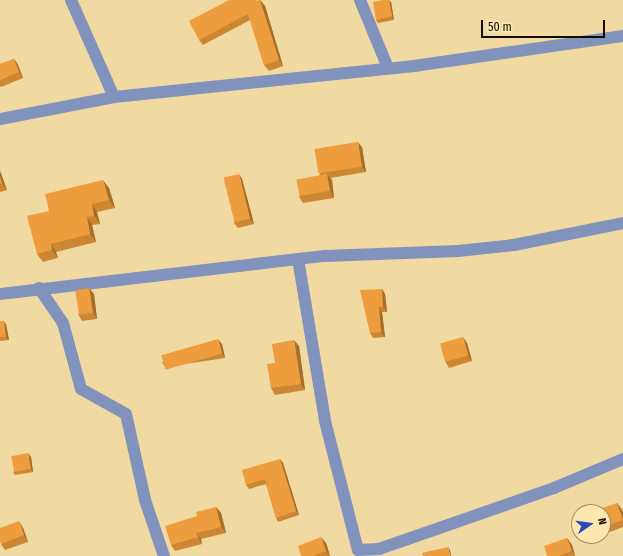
<!DOCTYPE html>
<style>
body{margin:0}
#map{position:relative;width:623px;height:556px;overflow:hidden;background:#f1d9a2;font-family:"Fira Sans Condensed",sans-serif}
div>[style]{position:absolute}
.minor>*{height:12px;margin:-6px;padding:0 6px;transform-origin:6px;border-radius:6px;background:#8193bc}
.wall>*{inset:0;background:#cc8734}
.shaded-wall>*{inset:0;background:#a66e2b}
.building>*{inset:0;background:#ed9d3d;transform-origin:0 0}
span{translate:-50% -50%;white-space:nowrap;text-align:center;line-height:1.15;-webkit-text-stroke:4px #fee6af;paint-order:stroke}
.north{position:absolute;left:571px;top:504px;width:40px;height:40px;box-sizing:border-box;background:#fee6af;border:1px solid #a08e69;border-radius:50%;rotate:77deg;font-size:11px;font-weight:700;line-height:16px;text-align:center;color:#130a00}
.north::after{content:'';display:block;margin:auto;width:14px;height:18px;background:#2b4bbb;clip-path:polygon(50% 0,100% 100%,50% 72%,0 100%)}
.scale{position:absolute;left:481px;top:20px;width:124px;height:18px;box-sizing:border-box;border:2px solid #130a00;border-top:0;padding-left:5px;font-size:12px;line-height:14px;white-space:nowrap;color:#130a00;-webkit-text-stroke:3px #fee6af;paint-order:stroke}
</style>
<div id="map">
<div class="minor">
<i style="left:71px;top:0;width:106px;rotate:66.1deg"></i>
<i style="left:360px;top:0;width:74px;rotate:67.6deg"></i>
<i style="left:0;top:119px;width:116px;rotate:-10.9deg"></i>
<i style="left:114px;top:97px;width:302px;rotate:-5.9deg"></i>
<i style="left:414px;top:66px;width:211px;rotate:-8.2deg"></i>
<i style="left:298px;top:259px;width:164px;rotate:80.5deg"></i>
<i style="left:325px;top:421px;width:133px;rotate:75.7deg"></i>
<i style="left:358px;top:550px;width:21px;rotate:-3deg"></i>
<i style="left:379px;top:549px;width:185px;rotate:-19.2deg"></i>
<i style="left:554px;top:488px;width:75px;rotate:-22.8deg"></i>
<i style="left:39px;top:288px;width:42px;rotate:55.6deg"></i>
<i style="left:63px;top:323px;width:68px;rotate:74.7deg"></i>
<i style="left:81px;top:389px;width:51px;rotate:29.1deg"></i>
<i style="left:126px;top:414px;width:88px;rotate:77.5deg"></i>
<i style="left:145px;top:500px;width:59px;rotate:71.3deg"></i>
<i style="left:0;top:294px;width:327px;rotate:-6.7deg"></i>
<i style="left:325px;top:256px;width:133px;rotate:-2.2deg"></i>
<i style="left:458px;top:251px;width:56px;rotate:-6.1deg"></i>
<i style="left:514px;top:245px;width:111px;rotate:-11.4deg"></i>
</div>
<div class="wall">
<i style="clip-path:polygon(260px 0,265px 6px,283px 66px,269px 71px,264px 65px,250px 20px,203px 45px,199px 40px,258px 1px)"></i>
<i style="clip-path:polygon(391px 2px,394px 20px,378px 23px,376px 20px)"></i>
<i style="clip-path:polygon(14px 59px,18px 65px,23px 78px,1px 87px,0 86px,0 64px)"></i>
<i style="clip-path:polygon(362px 147px,366px 172px,330px 178px,332px 180px,334px 198px,303px 203px,299px 197px,320px 175px,319px 174px)"></i>
<i style="clip-path:polygon(0 171px,7px 190px,0 192px)"></i>
<i style="clip-path:polygon(242px 179px,254px 224px,238px 228px,234px 223px)"></i>
<i style="clip-path:polygon(109px 188px,115px 208px,97px 212px,100px 224px,92px 225px,96px 242px,56px 252px,58px 258px,43px 262px,37px 254px,49px 211px)"></i>
<i style="clip-path:polygon(382px 289px,385px 294px,387px 312px,382px 312px,385px 337px,373px 338px,370px 333px)"></i>
<i style="clip-path:polygon(94px 294px,97px 319px,82px 321px,78px 314px)"></i>
<i style="clip-path:polygon(0 321px,6px 324px,9px 340px,0 341px)"></i>
<i style="clip-path:polygon(467px 343px,472px 361px,449px 368px,445px 361px)"></i>
<i style="clip-path:polygon(222px 344px,225px 358px,165px 367px,162px 362px)"></i>
<i style="clip-path:polygon(299px 346px,305px 390px,275px 395px,271px 388px,275px 363px)"></i>
<i style="clip-path:polygon(31px 457px,33px 472px,15px 475px,13px 472px)"></i>
<i style="clip-path:polygon(280px 459px,283px 463px,299px 515px,278px 522px,276px 518px,266px 484px,249px 489px,246px 485px)"></i>
<i style="clip-path:polygon(617px 503px,622px 510px,623px 514px,623px 527px,610px 532px,606px 526px)"></i>
<i style="clip-path:polygon(216px 507px,221px 513px,226px 533px,201px 539px,202px 544px,175px 551px,171px 545px,197px 516px)"></i>
<i style="clip-path:polygon(23px 528px,28px 542px,5px 550px,1px 544px)"></i>
<i style="clip-path:polygon(567px 538px,572px 545px,575px 556px,547px 556px)"></i>
<i style="clip-path:polygon(326px 543px,330px 556px,301px 556px)"></i>
</div>
<div class="shaded-wall">
<i style="clip-path:polygon(260px 0,265px 6px,283px 66px,279px 60px)"></i>
<i style="clip-path:polygon(389px 0,391px 2px,394px 20px,392px 16px)"></i>
<i style="clip-path:polygon(14px 59px,18px 65px,23px 78px,19px 72px)"></i>
<i style="clip-path:polygon(358px 142px,362px 147px,366px 172px,362px 167px)"></i>
<i style="clip-path:polygon(0 171px,7px 190px,2px 183px,0 177px)"></i>
<i style="clip-path:polygon(239px 174px,242px 179px,254px 224px,250px 219px)"></i>
<i style="clip-path:polygon(327px 174px,332px 180px,334px 198px,330px 191px)"></i>
<i style="clip-path:polygon(103px 180px,109px 188px,115px 208px,109px 200px)"></i>
<i style="clip-path:polygon(92px 204px,97px 212px,100px 224px,94px 216px)"></i>
<i style="clip-path:polygon(87px 217px,92px 225px,96px 242px,90px 234px)"></i>
<i style="clip-path:polygon(51px 244px,56px 252px,58px 258px,52px 250px)"></i>
<i style="clip-path:polygon(89px 288px,94px 294px,97px 319px,93px 313px)"></i>
<i style="clip-path:polygon(382px 289px,385px 294px,387px 312px,383px 307px)"></i>
<i style="clip-path:polygon(379px 307px,382px 312px,385px 337px,381px 332px)"></i>
<i style="clip-path:polygon(4px 321px,6px 324px,9px 340px,6px 337px)"></i>
<i style="clip-path:polygon(463px 337px,467px 343px,472px 361px,468px 355px)"></i>
<i style="clip-path:polygon(218px 339px,222px 344px,225px 358px,222px 353px)"></i>
<i style="clip-path:polygon(294px 340px,299px 346px,305px 390px,301px 384px)"></i>
<i style="clip-path:polygon(28px 453px,31px 457px,33px 472px,31px 469px)"></i>
<i style="clip-path:polygon(280px 459px,283px 463px,299px 515px,296px 511px)"></i>
<i style="clip-path:polygon(617px 503px,622px 510px,623px 514px,623px 520px)"></i>
<i style="clip-path:polygon(216px 507px,221px 513px,226px 533px,221px 527px)"></i>
<i style="clip-path:polygon(19px 521px,23px 528px,28px 542px,24px 535px)"></i>
<i style="clip-path:polygon(196px 533px,201px 539px,202px 544px,198px 537px)"></i>
<i style="clip-path:polygon(321px 537px,326px 543px,330px 556px,326px 551px)"></i>
<i style="clip-path:polygon(567px 538px,572px 545px,575px 556px,572px 551px)"></i>
<i style="clip-path:polygon(448px 547px,450px 550px,451px 556px,450px 556px)"></i>
</div>
<div class="building">
<i style="clip-path:polygon(229px 0,256px 0,257px 1px,260px 0,279px 60px,264px 65px,248px 14px,199px 40px,189px 21px)"></i>
<i style="clip-path:polygon(383px 0,389px 0,392px 16px,376px 20px,373px 2px)"></i>
<i style="clip-path:polygon(14px 59px,19px 72px,0 80px,0 64px)"></i>
<i style="left:358px;top:142px;width:25px;height:44px;rotate:81deg"></i>
<i style="left:239px;top:174px;width:46px;height:16px;rotate:76deg"></i>
<i style="left:327px;top:174px;width:17px;height:31px;rotate:80deg"></i>
<i style="clip-path:polygon(0 177px,2px 183px,0 184px)"></i>
<i style="clip-path:polygon(103px 180px,109px 200px,92px 204px,94px 216px,87px 217px,90px 234px,51px 244px,52px 250px,37px 254px,27px 216px,49px 211px,45px 194px)"></i>
<i style="left:89px;top:288px;width:25px;height:14px;rotate:81deg"></i>
<i style="clip-path:polygon(382px 289px,383px 307px,379px 307px,381px 332px,370px 333px,360px 290px)"></i>
<i style="clip-path:polygon(0 321px,4px 321px,6px 337px,0 337px)"></i>
<i style="left:463px;top:337px;width:19px;height:24px;rotate:74deg"></i>
<i style="left:218px;top:339px;width:15px;height:59px;rotate:74deg"></i>
<i style="clip-path:polygon(294px 340px,301px 384px,271px 388px,267px 364px,275px 363px,272px 344px)"></i>
<i style="left:28px;top:453px;width:16px;height:17px;rotate:79deg"></i>
<i style="clip-path:polygon(280px 459px,296px 511px,276px 518px,265px 479px,246px 485px,242px 470px)"></i>
<i style="clip-path:polygon(617px 503px,623px 520px,606px 526px,603px 518px,603px 512px,601px 512px,600px 509px)"></i>
<i style="clip-path:polygon(216px 507px,221px 527px,196px 533px,198px 537px,171px 545px,165px 526px,197px 516px,196px 512px)"></i>
<i style="clip-path:polygon(19px 521px,24px 535px,1px 544px,0 541px,0 528px)"></i>
<i style="clip-path:polygon(321px 537px,326px 551px,312px 556px,301px 556px,298px 546px)"></i>
<i style="clip-path:polygon(567px 538px,572px 551px,558px 556px,547px 556px,544px 546px)"></i>
<i style="clip-path:polygon(448px 547px,450px 556px,423px 556px,422px 553px)"></i>
</div>
<div class="north">N</div>
<div class="scale">50 m</div>
</div>
